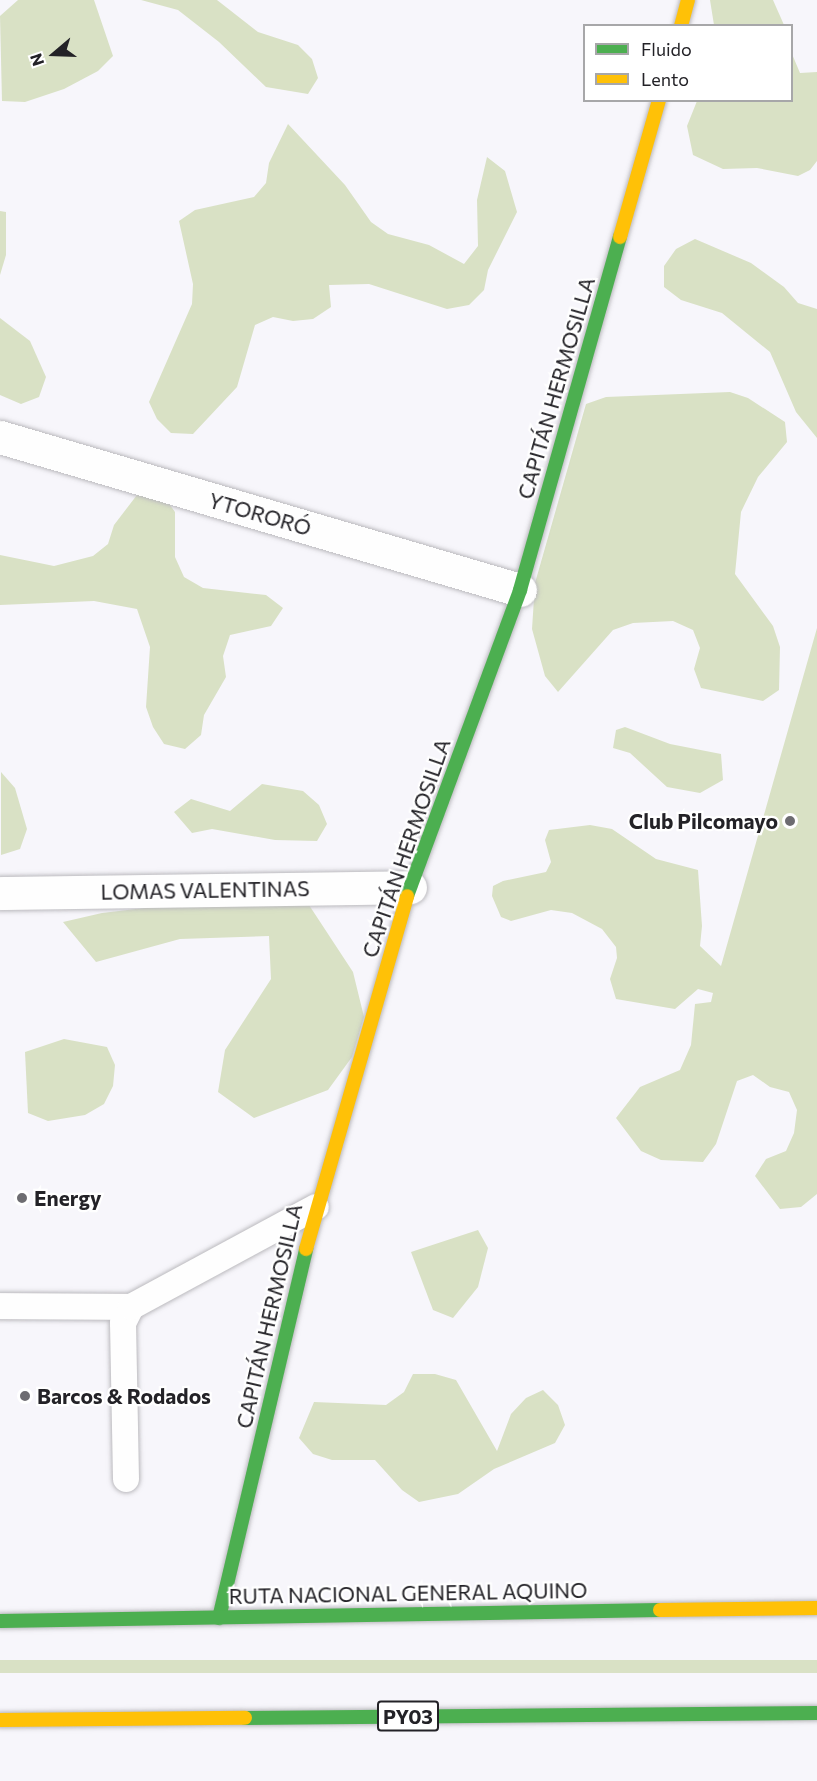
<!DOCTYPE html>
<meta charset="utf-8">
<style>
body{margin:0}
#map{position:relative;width:817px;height:1781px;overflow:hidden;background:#f7f6fb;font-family:Commissioner,sans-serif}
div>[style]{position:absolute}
.green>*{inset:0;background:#d9e1c5;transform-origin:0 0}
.roads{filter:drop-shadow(0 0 2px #bbbabe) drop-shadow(0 0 2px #bbbabe)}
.lane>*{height:26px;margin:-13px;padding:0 13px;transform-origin:13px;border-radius:13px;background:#fefefe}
.street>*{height:33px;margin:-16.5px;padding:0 16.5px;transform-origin:16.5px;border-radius:16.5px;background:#fefefe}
.fast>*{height:14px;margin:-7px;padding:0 7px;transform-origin:7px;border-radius:7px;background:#4caf50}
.slow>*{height:14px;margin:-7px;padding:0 7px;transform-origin:7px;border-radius:7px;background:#ffc107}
.dots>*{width:16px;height:16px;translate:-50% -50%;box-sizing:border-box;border:3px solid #fff;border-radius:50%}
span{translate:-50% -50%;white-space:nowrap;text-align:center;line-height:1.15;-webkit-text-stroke:4.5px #fff;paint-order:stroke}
.shield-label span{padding:2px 4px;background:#fff;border:2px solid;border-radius:4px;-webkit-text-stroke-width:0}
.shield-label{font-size:20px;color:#232227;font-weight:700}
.street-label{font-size:21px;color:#232227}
.poi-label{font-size:21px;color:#232227;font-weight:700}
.right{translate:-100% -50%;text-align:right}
.left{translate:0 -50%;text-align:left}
.legend{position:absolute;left:583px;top:24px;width:210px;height:78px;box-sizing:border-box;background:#fff;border:2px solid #a7a7a9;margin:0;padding:8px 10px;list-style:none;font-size:18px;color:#232227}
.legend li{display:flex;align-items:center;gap:12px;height:30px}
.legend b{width:30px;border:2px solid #a7a7a9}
.north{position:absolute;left:24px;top:24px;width:60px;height:60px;-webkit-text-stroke:4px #fff;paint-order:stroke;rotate:251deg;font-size:16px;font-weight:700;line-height:24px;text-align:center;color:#232227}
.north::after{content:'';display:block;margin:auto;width:21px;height:27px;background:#232227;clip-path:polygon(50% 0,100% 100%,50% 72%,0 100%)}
</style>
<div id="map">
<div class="green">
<i style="clip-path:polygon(18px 0,94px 0,113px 56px,98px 71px,64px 89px,25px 102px,2px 101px,0 16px)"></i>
<i style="clip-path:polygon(141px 0,217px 0,258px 32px,298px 45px,312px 59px,318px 78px,308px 94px,266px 87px,219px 42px,178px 10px)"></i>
<i style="clip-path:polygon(710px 0,773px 0,784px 25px,714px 25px)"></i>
<i style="clip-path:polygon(792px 54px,800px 73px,817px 72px,817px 161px,810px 170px,798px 176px,757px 168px,723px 169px,693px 155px,687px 126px,697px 101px,792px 100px)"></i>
<i style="clip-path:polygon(288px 124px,345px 185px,371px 222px,388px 234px,429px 245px,464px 264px,478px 246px,477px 200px,487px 157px,505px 171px,517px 212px,488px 270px,484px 290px,469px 305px,447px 309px,369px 284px,329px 285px,331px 307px,313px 319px,293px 321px,273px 317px,255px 325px,237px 387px,193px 434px,171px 433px,157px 419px,149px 402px,192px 304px,193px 284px,179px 221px,195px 210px,254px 197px,266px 183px,269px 163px)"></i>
<i style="clip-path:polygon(0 211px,6px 212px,6px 255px,0 275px)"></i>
<i style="clip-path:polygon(695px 239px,751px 263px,784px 287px,798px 303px,817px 309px,817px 438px,796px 412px,770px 352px,722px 313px,681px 300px,664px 287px,664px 266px,676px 249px)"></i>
<i style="clip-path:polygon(0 318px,30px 341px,46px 377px,39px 397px,21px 404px,0 395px)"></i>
<i style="clip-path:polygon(730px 392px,748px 398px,785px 422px,787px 442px,758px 477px,741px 512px,735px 574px,773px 626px,780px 647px,779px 690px,763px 701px,701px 688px,694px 669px,700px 648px,693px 630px,673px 621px,633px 623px,613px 630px,558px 692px,545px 676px,532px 629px,535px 583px,586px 404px,606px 397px)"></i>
<i style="clip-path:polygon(140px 491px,160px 491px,175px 512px,175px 557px,184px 577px,203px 588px,266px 595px,283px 608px,271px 626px,230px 635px,223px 656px,226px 677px,204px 715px,201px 735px,185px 749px,164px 744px,153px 727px,146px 707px,150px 647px,137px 609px,94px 601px,0 605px,0 555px,54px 566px,93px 556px,108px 544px,114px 525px)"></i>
<i style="clip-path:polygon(817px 628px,817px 1194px,801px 1207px,780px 1209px,755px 1176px,766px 1159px,786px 1151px,794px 1133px,797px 1110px,789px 1092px,770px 1087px,753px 1075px,737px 1081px,716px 1144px,703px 1162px,661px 1160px,641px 1151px,616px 1118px,640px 1087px,680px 1070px,691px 1045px,695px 1004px,711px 1002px,713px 993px,698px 989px,675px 1009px,616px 999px,610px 979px,617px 958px,616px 947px,602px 929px,572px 913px,551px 910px,511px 921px,501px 917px,492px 896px,493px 886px,503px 881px,546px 872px,551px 862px,545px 840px,549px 830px,590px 825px,612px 829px,656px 859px,698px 870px,702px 926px,700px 946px,721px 966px)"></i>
<i style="clip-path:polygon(625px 727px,670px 744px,721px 754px,723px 780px,700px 793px,667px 787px,630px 753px,613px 748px,616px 730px)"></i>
<i style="clip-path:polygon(1px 772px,15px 788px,27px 829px,20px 849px,1px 855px)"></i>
<i style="clip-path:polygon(262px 784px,303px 791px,319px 805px,327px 824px,317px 841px,275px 840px,212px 829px,192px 833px,174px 812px,191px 799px,230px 811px)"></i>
<i style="clip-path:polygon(271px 893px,309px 905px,353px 972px,364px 1017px,352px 1057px,328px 1090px,254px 1118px,218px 1092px,225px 1050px,271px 979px,269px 936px,180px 939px,96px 962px,63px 922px,102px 913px)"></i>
<i style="clip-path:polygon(64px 1039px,107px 1047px,115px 1065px,113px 1086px,104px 1104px,85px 1115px,48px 1121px,28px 1113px,25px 1052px)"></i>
<i style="clip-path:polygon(478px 1230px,488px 1248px,478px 1287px,453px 1318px,433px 1310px,411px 1252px)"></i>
<i style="clip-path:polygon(413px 1374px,435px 1374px,456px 1380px,497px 1451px,511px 1414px,526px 1398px,543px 1390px,558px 1405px,565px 1425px,555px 1443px,494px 1469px,458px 1494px,419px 1502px,402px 1490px,375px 1460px,332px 1460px,313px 1454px,299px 1438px,314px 1402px,386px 1405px,404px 1392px)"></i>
<i style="left:817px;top:1660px;width:13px;height:817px;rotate:90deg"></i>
</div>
<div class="roads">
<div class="lane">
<i style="left:0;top:1306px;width:131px;rotate:0.4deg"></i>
<i style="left:126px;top:1479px;width:156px;rotate:-91.1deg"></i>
<i style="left:123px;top:1323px;width:18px;rotate:-63deg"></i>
<i style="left:131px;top:1307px;width:210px;rotate:-28.4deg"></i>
</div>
<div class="street">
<i style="left:0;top:437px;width:542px;rotate:16.4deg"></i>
<i style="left:0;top:893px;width:410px;rotate:-0.8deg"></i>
</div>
<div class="fast">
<i style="left:407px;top:896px;width:326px;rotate:-69.7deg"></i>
<i style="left:520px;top:590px;width:367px;rotate:-74.2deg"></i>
<i style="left:219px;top:1618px;width:379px;rotate:-76.7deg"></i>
<i style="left:0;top:1621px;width:660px;rotate:-0.95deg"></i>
<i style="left:245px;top:1718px;width:572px;rotate:-0.5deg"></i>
</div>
<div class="slow">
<i style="left:681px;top:26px;width:27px;rotate:-75deg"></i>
<i style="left:620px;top:237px;width:142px;rotate:-74.1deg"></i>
<i style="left:306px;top:1249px;width:367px;rotate:-74deg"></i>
<i style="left:660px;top:1610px;width:157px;rotate:-0.7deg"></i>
<i style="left:0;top:1720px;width:245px;rotate:-0.5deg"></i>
</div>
</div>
<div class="dots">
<i style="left:790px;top:821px;background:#6d6c71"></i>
<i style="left:22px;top:1198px;background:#6d6c71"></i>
<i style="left:25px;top:1396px;background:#6d6c71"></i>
</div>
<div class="shield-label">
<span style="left:408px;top:1716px">PY03</span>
</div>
<div class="street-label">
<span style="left:556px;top:388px;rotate:-74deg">CAPITÁN HERMOSILLA</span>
<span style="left:260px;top:514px;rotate:16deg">YTORORÓ</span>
<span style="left:406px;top:848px;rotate:-71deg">CAPITÁN HERMOSILLA</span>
<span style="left:205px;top:890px;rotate:-1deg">LOMAS VALENTINAS</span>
<span style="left:269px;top:1316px;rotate:-77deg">CAPITÁN HERMOSILLA</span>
<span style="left:408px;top:1593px;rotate:-1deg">RUTA NACIONAL GENERAL AQUINO</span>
</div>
<div class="poi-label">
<span class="right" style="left:778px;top:821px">Club Pilcomayo</span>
<span class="left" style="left:34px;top:1198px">Energy</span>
<span class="left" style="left:37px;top:1396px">Barcos &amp; Rodados</span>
</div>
<ul class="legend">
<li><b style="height:8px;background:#4caf50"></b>Fluido</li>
<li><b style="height:8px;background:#ffc107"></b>Lento</li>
</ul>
<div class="north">N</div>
</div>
